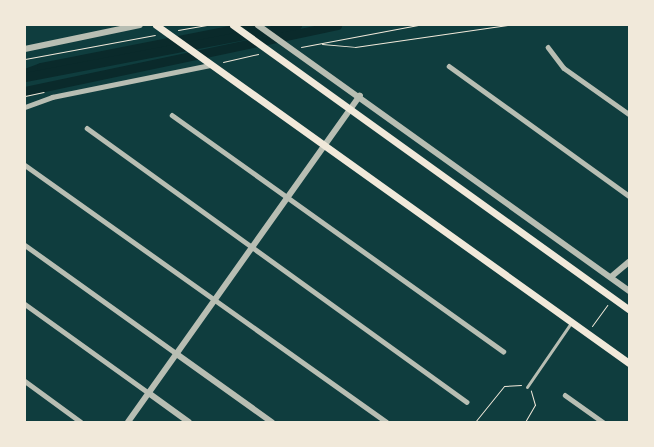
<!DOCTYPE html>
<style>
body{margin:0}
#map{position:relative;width:654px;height:447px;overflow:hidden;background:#0f3d3e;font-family:Lato,sans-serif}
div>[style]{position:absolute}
.canal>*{height:9px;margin:-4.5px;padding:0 4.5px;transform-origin:4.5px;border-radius:4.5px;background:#0a2a2b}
.path>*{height:1px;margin:-0.5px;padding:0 0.5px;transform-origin:0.5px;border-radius:0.5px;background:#f1e9da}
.pedestrian>*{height:3px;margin:-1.5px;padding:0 1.5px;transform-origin:1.5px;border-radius:1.5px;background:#b8beb3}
.minor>*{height:4.5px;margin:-2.25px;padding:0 2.25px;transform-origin:2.25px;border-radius:2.25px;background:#b8beb3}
.tertiary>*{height:5.5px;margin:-2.75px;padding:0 2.75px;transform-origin:2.75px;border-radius:2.75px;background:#b8beb3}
.primary>*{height:7px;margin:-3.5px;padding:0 3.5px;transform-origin:3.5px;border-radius:3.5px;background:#f1e9da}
span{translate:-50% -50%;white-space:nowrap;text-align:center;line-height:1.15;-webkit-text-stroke:4px #f1e9da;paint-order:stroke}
.frame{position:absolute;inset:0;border:26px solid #f1e9da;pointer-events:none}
</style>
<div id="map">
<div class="canal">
<i style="left:25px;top:73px;width:17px;rotate:-21deg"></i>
<i style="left:41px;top:67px;width:218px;rotate:-11.1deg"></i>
<i style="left:25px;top:77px;width:277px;rotate:-10.8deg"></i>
<i style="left:25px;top:91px;width:319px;rotate:-11.9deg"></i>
</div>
<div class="path">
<i style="left:178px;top:30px;width:29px;rotate:-10deg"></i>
<i style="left:322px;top:44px;width:33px;rotate:5deg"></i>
<i style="left:355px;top:47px;width:154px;rotate:-8.2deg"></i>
<i style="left:301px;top:47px;width:119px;rotate:-10.6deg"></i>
<i style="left:25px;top:59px;width:132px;rotate:-10.5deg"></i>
<i style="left:223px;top:62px;width:36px;rotate:-13deg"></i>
<i style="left:25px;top:96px;width:19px;rotate:-12deg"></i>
<i style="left:592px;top:326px;width:26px;rotate:-54deg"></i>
<i style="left:475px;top:422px;width:46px;rotate:-51.1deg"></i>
<i style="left:504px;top:386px;width:17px;rotate:-3deg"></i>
<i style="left:525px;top:422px;width:20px;rotate:-60deg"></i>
<i style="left:535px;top:405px;width:15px;rotate:-106deg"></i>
</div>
<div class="pedestrian">
<i style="left:527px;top:387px;width:78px;rotate:-55.5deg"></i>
</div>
<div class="minor">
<i style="left:548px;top:47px;width:26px;rotate:53deg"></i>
<i style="left:564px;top:68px;width:80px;rotate:35.3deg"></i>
<i style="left:449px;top:66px;width:222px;rotate:35.8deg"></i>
<i style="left:25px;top:107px;width:29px;rotate:-20deg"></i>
<i style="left:52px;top:97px;width:161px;rotate:-11.4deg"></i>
<i style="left:172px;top:115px;width:407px;rotate:35.5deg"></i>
<i style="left:87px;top:128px;width:468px;rotate:35.8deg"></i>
<i style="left:25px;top:165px;width:443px;rotate:35.4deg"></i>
<i style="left:25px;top:245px;width:187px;rotate:35.6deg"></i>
<i style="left:25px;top:304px;width:153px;rotate:35.7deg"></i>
<i style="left:25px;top:381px;width:69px;rotate:36.2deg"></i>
<i style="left:565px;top:395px;width:47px;rotate:35.4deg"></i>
</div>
<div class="tertiary">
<i style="left:258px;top:25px;width:457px;rotate:35.6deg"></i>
<i style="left:25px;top:49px;width:117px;rotate:-11.8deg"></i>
<i style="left:611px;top:277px;width:23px;rotate:-40deg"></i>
<i style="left:177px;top:354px;width:117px;rotate:35.6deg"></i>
<i style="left:149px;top:393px;width:49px;rotate:35.9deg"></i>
<i style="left:128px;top:422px;width:400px;rotate:-54.6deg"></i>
</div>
<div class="primary">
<i style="left:156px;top:25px;width:581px;rotate:35.55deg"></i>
<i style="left:233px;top:25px;width:488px;rotate:35.7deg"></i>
</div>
<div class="frame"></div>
</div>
